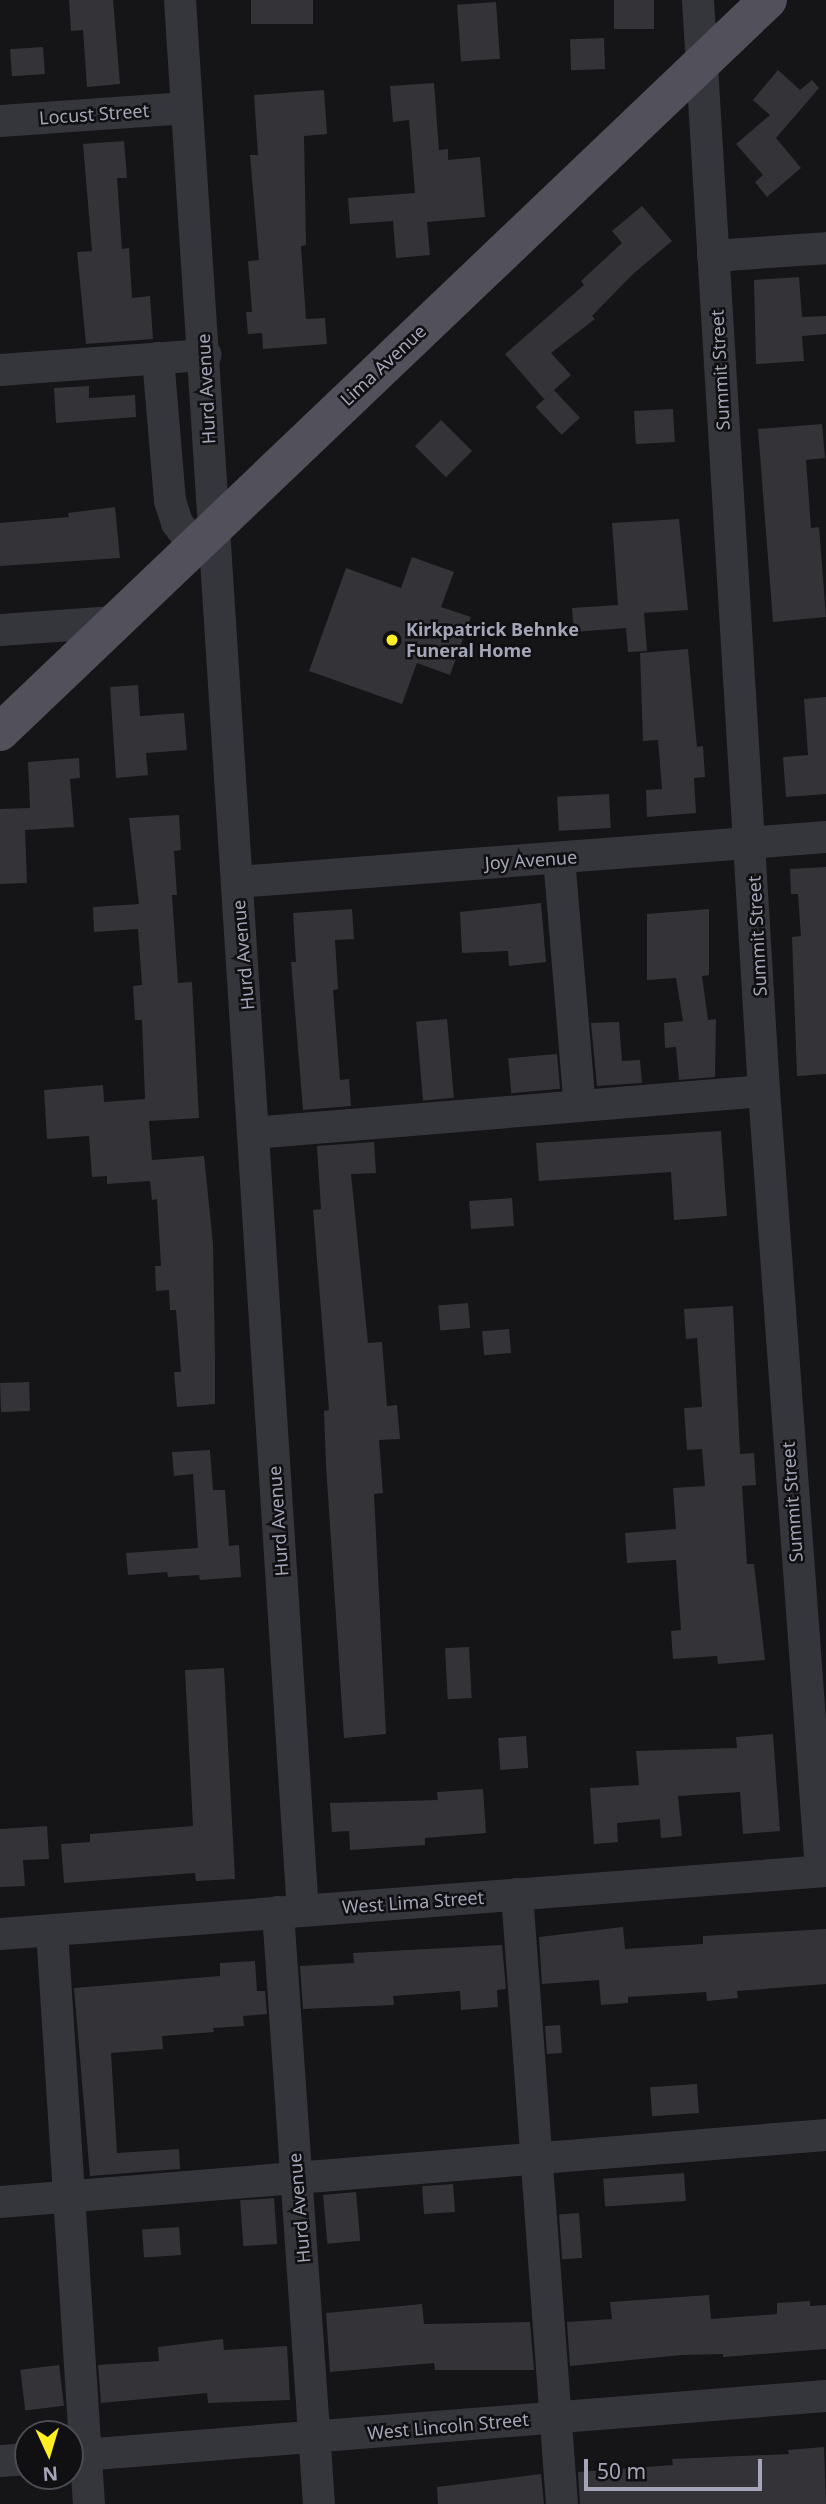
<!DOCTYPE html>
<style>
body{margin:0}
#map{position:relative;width:826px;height:2504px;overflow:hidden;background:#151416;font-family:"Noto Sans",sans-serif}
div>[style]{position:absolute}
.building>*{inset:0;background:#343438;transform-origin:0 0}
.minor>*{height:32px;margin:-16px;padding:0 16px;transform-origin:16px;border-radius:16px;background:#35353c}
.major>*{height:38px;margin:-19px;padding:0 19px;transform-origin:19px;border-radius:19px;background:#51505b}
.dots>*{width:19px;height:19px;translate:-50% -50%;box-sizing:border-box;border:4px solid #100f11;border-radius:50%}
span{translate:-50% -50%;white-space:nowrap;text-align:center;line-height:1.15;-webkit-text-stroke:5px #100f11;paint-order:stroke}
.street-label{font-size:18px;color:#a4a5b8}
.poi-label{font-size:18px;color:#a4a5b8;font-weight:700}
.left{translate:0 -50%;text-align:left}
.north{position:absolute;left:14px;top:2420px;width:70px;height:70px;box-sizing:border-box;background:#100f11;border:2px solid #4b4b54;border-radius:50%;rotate:176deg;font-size:19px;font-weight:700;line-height:28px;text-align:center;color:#a4a5b8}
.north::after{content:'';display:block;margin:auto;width:24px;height:32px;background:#ffef23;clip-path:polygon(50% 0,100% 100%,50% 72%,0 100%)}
.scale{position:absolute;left:584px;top:2459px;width:178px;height:32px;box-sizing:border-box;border:4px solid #a4a5b8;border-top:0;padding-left:9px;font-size:21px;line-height:24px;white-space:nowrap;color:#a4a5b8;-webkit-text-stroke:5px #100f11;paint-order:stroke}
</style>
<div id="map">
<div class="building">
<i style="clip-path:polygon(69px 0,113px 0,120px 84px,87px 87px,83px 30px,71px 31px)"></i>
<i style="left:251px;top:0;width:62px;height:24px"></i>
<i style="left:614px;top:0;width:40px;height:29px"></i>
<i style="left:496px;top:2px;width:57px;height:39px;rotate:86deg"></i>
<i style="left:604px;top:38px;width:31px;height:34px;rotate:88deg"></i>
<i style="left:43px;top:47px;width:27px;height:33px;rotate:86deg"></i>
<i style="clip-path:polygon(778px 70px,800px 90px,812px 80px,819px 88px,776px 138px,801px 168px,767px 197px,755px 182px,763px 175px,736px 144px,770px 115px,753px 100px)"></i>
<i style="clip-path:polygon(434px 83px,439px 150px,448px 149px,448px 160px,480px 157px,485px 217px,427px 222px,430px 255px,396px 258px,393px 221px,350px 224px,348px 198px,415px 193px,409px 120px,393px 122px,390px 86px)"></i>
<i style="clip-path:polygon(324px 90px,327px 134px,304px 136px,306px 245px,301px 246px,306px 319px,325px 318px,327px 344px,263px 349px,262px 333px,248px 334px,246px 312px,252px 312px,248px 261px,259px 260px,250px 155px,258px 155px,254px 95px)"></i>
<i style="clip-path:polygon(124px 141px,127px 178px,117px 178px,122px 249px,129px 248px,132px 298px,150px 296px,153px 339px,86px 344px,77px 252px,92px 251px,83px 144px)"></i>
<i style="clip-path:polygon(642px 206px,672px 241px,633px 274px,592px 316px,595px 319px,551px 353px,571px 375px,544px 399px,505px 354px,584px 285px,581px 281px,622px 243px,612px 231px)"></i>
<i style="clip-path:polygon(799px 277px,802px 317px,826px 316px,826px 334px,802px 336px,804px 361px,756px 364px,754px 280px)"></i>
<i style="clip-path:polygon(89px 386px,89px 398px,135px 395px,136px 417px,56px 423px,54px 388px)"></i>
<i style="left:554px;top:390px;width:38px;height:25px;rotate:47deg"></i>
<i style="left:673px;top:409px;width:33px;height:39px;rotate:87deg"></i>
<i style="left:441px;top:420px;width:44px;height:37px;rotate:45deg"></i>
<i style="clip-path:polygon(822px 424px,825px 458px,806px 460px,811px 528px,819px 527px,826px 617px,773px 622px,758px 429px)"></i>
<i style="clip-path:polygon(115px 507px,120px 558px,0 566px,0 523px,69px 517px,68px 513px)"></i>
<i style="clip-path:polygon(679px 519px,688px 610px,644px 613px,647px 651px,628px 652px,626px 628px,574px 632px,572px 608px,618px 605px,612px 523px)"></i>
<i style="clip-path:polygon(412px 557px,454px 572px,441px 607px,471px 617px,450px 675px,417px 663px,402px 704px,309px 671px,346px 568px,401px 588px)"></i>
<i style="clip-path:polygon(688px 649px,697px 747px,703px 746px,705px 777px,694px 778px,696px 813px,647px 817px,646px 790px,662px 789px,658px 740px,643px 741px,640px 653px)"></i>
<i style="clip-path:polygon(138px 685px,140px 716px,184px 713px,187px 750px,146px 753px,148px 775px,116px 778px,110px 687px)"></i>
<i style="clip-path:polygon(826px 697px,826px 794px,786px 797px,783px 757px,808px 755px,804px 699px)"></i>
<i style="clip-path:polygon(79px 758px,80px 778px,70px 779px,74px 827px,25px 830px,27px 883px,0 884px,0 809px,30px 808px,28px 762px)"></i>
<i style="left:609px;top:794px;width:34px;height:52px;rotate:87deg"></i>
<i style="clip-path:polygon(179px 815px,181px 850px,174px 851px,177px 895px,172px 895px,178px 983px,192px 982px,199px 1118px,149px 1121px,152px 1160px,204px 1156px,213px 1244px,215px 1359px,215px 1404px,177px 1407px,174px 1372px,181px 1372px,176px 1310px,170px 1310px,169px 1290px,156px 1291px,155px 1266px,161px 1266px,157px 1199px,152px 1200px,150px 1181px,107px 1184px,107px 1176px,92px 1177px,89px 1136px,47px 1139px,44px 1090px,103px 1085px,104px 1102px,145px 1099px,142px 1020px,135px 1020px,133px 986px,142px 985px,138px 929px,94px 932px,93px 907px,139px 904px,129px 818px)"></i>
<i style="clip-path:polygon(826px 867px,826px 1074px,797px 1076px,792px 937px,801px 936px,798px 894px,791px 894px,790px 869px)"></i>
<i style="clip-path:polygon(541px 903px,546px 962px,509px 966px,508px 951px,462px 953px,460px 912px)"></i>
<i style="clip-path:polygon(352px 909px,354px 939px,335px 940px,338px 989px,333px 990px,340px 1080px,349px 1079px,351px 1106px,303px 1110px,291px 962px,296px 962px,293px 913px)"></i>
<i style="clip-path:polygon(709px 909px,709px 975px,702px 976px,708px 1020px,716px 1019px,715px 1077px,679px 1080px,676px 1047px,665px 1048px,664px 1023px,683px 1021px,676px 978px,647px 980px,647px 914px)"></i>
<i style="left:447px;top:1019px;width:79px;height:31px;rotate:85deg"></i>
<i style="clip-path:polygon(619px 1022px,622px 1061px,640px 1060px,642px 1083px,597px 1086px,591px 1023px)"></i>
<i style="left:557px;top:1054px;width:35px;height:49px;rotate:85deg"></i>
<i style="clip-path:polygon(721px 1131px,727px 1216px,674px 1220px,671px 1172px,539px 1181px,536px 1143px)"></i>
<i style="clip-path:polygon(374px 1142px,376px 1173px,351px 1174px,368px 1343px,382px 1342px,387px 1406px,397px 1405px,400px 1439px,379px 1440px,383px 1493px,374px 1494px,386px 1734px,344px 1738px,326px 1465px,324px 1411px,329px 1410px,313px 1210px,321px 1209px,317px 1146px)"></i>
<i style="left:512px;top:1198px;width:28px;height:43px;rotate:86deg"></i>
<i style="left:468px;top:1303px;width:25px;height:30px;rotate:85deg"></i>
<i style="clip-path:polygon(733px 1306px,740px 1454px,754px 1453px,756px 1485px,742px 1486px,747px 1564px,754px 1564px,765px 1660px,718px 1664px,717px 1656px,673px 1659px,671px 1631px,681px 1630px,676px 1560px,627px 1563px,625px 1533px,676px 1529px,673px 1488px,705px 1486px,702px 1449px,687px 1450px,684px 1408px,702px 1407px,697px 1338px,686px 1339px,684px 1309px)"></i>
<i style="left:509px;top:1329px;width:24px;height:27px;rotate:85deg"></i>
<i style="left:29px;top:1382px;width:29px;height:29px;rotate:88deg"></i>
<i style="clip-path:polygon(210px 1450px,213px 1490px,225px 1490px,229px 1546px,239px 1545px,241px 1577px,200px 1580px,199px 1575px,168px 1577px,167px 1572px,128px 1575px,126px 1553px,198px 1548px,193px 1474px,174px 1476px,172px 1452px)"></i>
<i style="left:469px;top:1647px;width:51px;height:24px;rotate:87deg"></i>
<i style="clip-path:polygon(224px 1668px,235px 1879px,196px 1881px,195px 1873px,64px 1883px,61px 1844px,90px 1842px,90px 1834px,193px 1826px,185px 1670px)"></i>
<i style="clip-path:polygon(773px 1734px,780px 1831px,743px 1834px,740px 1792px,678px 1796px,682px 1836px,661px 1838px,660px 1819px,617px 1823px,618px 1842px,594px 1844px,590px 1788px,639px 1785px,636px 1751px,737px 1748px,736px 1737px)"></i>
<i style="left:526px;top:1736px;width:32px;height:28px;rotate:86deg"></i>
<i style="clip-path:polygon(483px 1789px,486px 1833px,425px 1838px,425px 1845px,350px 1850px,349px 1831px,332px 1832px,330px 1803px,438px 1800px,437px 1792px)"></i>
<i style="clip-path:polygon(47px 1826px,49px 1859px,23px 1860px,25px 1886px,0 1887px,0 1829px)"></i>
<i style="clip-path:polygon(623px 1927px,625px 1949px,703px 1944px,703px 1936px,826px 1929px,826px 1984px,737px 1991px,738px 1998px,707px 2001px,706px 1992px,628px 1997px,628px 2003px,601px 2005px,599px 1980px,542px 1984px,539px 1937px)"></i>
<i style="clip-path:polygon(502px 1945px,506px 1989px,497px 1990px,498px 2007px,461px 2010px,460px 1991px,393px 1996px,394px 2005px,303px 2009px,300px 1966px,354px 1963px,353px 1953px)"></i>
<i style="clip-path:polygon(255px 1961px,257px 1991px,265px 1991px,267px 2014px,243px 2016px,244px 2026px,213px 2028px,214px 2032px,162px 2036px,163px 2049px,111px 2053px,117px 2153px,179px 2149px,180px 2169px,90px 2176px,74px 1988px,220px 1976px,220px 1963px)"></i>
<i style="left:560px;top:2025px;width:28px;height:15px;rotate:86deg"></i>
<i style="left:697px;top:2084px;width:29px;height:47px;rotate:86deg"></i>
<i style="left:684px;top:2173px;width:28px;height:81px;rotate:86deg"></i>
<i style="left:453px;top:2184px;width:28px;height:31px;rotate:86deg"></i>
<i style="left:356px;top:2192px;width:49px;height:33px;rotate:85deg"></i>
<i style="left:274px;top:2198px;width:46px;height:34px;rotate:86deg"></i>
<i style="left:579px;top:2213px;width:45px;height:20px;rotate:86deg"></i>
<i style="left:179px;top:2227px;width:28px;height:37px;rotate:86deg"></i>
<i style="clip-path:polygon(709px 2295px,711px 2319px,777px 2314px,777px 2303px,810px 2301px,810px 2306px,826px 2305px,826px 2349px,723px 2357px,723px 2354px,682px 2355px,570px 2366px,567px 2322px,612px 2319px,610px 2302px)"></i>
<i style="clip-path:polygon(422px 2304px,424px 2324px,530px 2322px,534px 2370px,435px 2370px,434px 2363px,330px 2372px,326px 2313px)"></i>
<i style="clip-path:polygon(223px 2339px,224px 2350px,287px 2346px,290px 2400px,208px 2403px,207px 2393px,101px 2403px,98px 2365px,159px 2361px,158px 2347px)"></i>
<i style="left:59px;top:2365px;width:41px;height:39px;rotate:83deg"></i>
<i style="clip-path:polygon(824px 2447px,826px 2504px,580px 2504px,578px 2472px,673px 2465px,672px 2459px,789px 2454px,788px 2450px)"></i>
<i style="clip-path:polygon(541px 2474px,544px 2504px,438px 2504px,437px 2487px)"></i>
</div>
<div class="minor">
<i style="left:180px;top:0;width:1914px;rotate:86.32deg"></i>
<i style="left:698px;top:0;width:1093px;rotate:86.54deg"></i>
<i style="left:764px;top:1091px;width:782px;rotate:85.82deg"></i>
<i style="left:0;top:121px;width:187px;rotate:-4deg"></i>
<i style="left:713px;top:256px;width:113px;rotate:-4deg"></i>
<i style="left:158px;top:358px;width:144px;rotate:85.2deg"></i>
<i style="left:170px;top:501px;width:23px;rotate:72deg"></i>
<i style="left:177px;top:523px;width:28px;rotate:52deg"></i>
<i style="left:0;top:370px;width:206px;rotate:-4.2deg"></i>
<i style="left:0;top:630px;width:114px;rotate:-4deg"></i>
<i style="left:559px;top:858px;width:249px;rotate:85.2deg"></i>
<i style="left:237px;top:882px;width:591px;rotate:-4.37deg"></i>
<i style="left:253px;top:1133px;width:513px;rotate:-4.7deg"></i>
<i style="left:517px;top:1894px;width:612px;rotate:85.78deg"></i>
<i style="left:278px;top:1912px;width:593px;rotate:86.04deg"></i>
<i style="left:52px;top:1931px;width:574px;rotate:86.31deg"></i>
<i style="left:0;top:1934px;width:828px;rotate:-4.36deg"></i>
<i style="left:0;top:2202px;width:829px;rotate:-4.64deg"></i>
<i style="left:70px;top:2456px;width:758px;rotate:-4.54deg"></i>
<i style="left:0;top:2461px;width:28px;rotate:-4deg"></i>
</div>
<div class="major">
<i style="left:0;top:732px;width:1061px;rotate:-43.63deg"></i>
</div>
<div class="dots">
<i style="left:392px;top:640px;background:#ffef23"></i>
</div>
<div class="street-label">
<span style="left:94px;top:114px;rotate:-4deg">Locust Street</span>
<span style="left:383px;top:365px;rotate:-43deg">Lima Avenue</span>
<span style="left:720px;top:370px;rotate:-93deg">Summit Street</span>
<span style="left:206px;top:389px;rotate:-93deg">Hurd Avenue</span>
<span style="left:531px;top:860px;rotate:-4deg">Joy Avenue</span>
<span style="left:757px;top:936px;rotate:-93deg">Summit Street</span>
<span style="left:243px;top:955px;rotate:-95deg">Hurd Avenue</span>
<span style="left:792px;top:1502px;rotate:-94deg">Summit Street</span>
<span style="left:278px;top:1521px;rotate:-94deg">Hurd Avenue</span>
<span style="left:413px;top:1902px;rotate:-4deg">West Lima Street</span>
<span style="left:299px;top:2208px;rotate:-95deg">Hurd Avenue</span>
<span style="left:448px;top:2426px;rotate:-5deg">West Lincoln Street</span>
</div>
<div class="poi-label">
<span class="left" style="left:406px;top:640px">Kirkpatrick Behnke<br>Funeral Home</span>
</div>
<div class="north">N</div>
<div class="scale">50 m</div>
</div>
